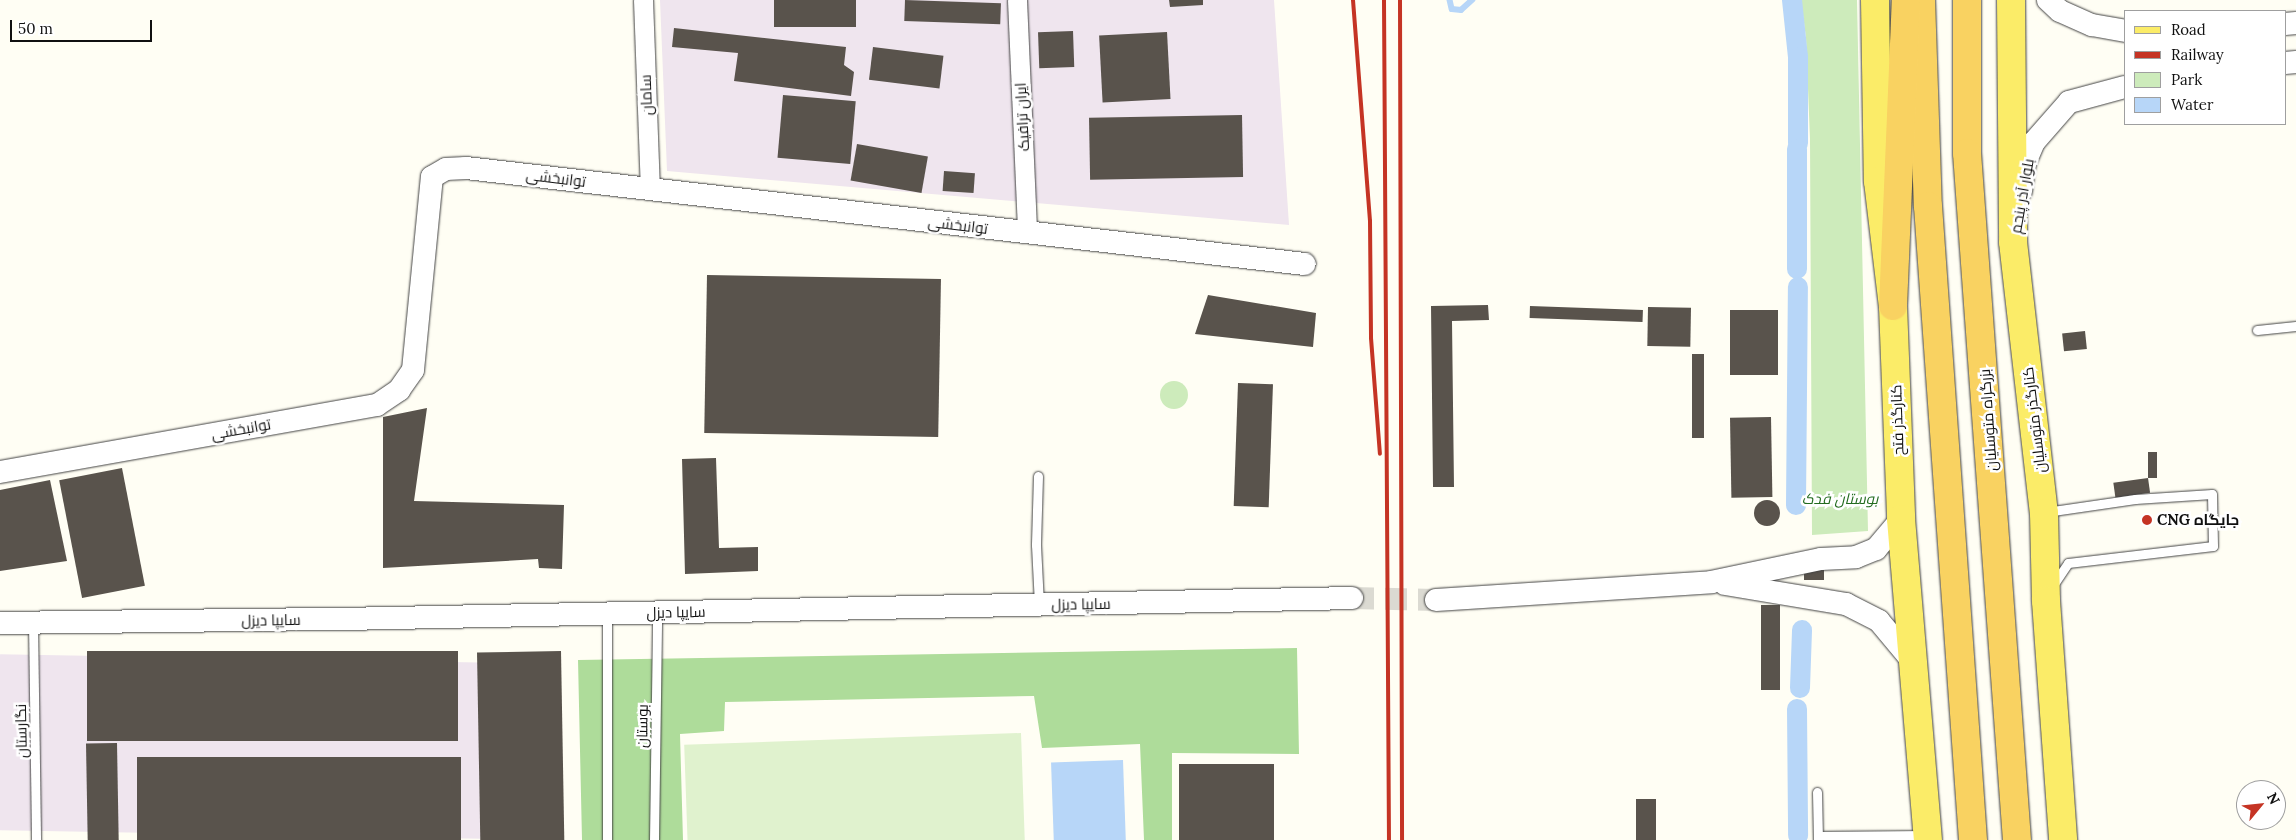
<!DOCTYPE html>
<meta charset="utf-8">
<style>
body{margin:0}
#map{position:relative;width:2296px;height:840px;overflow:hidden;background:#fffef4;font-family:Lora,Cairo,serif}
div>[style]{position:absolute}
.industrial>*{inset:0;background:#efe5ee;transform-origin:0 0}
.green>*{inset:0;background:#cdebbb}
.round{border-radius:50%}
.forest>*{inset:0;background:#aedc9a}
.pitch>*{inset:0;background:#e0f2ce;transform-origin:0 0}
.water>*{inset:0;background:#b7d6f8;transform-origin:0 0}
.stream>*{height:5.5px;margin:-2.75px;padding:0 2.75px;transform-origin:2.75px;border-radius:2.75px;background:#b7d6f8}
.canal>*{height:20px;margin:-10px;padding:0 10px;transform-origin:10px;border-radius:10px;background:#b7d6f8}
.building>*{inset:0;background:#59534c;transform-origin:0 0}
.tertiary-tunnel>*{height:22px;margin-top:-11px;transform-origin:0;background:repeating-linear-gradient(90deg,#dbdad2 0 22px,transparent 0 33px)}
.roads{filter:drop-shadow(0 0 1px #434343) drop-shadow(0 0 1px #434343)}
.service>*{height:9px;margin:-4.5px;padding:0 4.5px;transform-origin:4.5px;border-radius:4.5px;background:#fff}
.minor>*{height:19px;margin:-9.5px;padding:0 9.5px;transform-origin:9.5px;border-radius:9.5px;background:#fff}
.tertiary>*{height:22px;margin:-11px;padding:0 11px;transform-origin:11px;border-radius:11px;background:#fff}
.primary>*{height:28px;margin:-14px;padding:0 14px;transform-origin:14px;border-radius:14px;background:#fbec68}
.trunk>*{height:28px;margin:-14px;padding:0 14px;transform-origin:14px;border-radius:14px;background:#f9d261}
.rail>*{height:4px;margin:-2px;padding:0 2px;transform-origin:2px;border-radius:2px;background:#c53424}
.dots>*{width:14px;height:14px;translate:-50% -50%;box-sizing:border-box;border:2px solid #fff;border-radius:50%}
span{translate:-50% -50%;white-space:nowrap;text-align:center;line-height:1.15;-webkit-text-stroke:5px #fff;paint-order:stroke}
.street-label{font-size:15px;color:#101010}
.park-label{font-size:15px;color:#226b1e;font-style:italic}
.poi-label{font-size:15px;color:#101010;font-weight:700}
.left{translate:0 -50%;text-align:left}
.legend{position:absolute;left:2124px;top:10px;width:162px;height:115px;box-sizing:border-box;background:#fff;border:1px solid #9f9f9f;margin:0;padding:6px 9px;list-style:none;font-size:15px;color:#101010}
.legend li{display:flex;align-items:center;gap:10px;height:25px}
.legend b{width:25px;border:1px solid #9f9f9f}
.north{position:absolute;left:2236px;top:780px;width:50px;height:50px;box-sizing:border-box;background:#fff;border:1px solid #9f9f9f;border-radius:50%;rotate:62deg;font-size:14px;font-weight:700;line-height:20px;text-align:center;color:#101010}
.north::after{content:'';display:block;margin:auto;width:18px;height:22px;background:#c53424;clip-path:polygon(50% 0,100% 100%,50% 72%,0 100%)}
.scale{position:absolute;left:10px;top:20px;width:142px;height:22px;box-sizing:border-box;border:2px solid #101010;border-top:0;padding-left:6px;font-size:15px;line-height:18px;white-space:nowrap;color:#101010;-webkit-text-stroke:4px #fff;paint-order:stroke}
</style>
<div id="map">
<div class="industrial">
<i style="clip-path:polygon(660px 0,1274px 0,1289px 225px,667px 171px)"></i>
<i style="left:561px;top:664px;width:176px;height:561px;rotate:91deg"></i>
</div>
<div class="green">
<i style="clip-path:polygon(1801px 0,1857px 0,1868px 531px,1812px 535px,1810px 139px,1806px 38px)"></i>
<i class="round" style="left:1160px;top:381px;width:28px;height:28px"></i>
</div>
<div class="forest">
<i style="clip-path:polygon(1297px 648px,1299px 754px,1172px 753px,1172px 840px,1144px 840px,1140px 744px,1042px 748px,1034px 696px,725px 702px,724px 731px,680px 734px,683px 840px,582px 840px,578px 660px)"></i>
</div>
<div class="pitch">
<i style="left:1021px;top:733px;width:107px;height:337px;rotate:88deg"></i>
</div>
<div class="water">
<i style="left:1123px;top:760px;width:80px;height:72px;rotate:88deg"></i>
</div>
<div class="stream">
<i style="left:1450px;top:0;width:9px;rotate:77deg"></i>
<i style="left:1452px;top:9px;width:9px;rotate:6deg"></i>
<i style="left:1461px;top:10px;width:15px;rotate:-42deg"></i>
</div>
<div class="canal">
<i style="left:1792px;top:0;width:57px;rotate:84deg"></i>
<i style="left:1798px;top:57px;width:86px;rotate:90deg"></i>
<i style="left:1797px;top:149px;width:120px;rotate:90deg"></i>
<i style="left:1796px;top:505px;width:218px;rotate:-89.5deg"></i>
<i style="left:1800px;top:688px;width:58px;rotate:-88deg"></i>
<i style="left:1797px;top:709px;width:126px;rotate:89.5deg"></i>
</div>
<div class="building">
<i style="left:774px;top:0;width:82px;height:27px"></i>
<i style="left:905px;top:0;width:96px;height:21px;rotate:2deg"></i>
<i style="clip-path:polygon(1169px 0,1203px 0,1203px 5px,1170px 7px)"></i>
<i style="clip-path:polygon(674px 28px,846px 47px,844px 65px,854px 72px,851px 96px,734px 81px,738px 53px,672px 47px)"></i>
<i style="left:1073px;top:31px;width:36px;height:35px;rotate:88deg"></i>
<i style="left:1167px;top:32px;width:67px;height:68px;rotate:87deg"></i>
<i style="left:873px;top:47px;width:71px;height:33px;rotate:7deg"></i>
<i style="left:783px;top:95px;width:73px;height:63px;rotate:5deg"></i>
<i style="left:1242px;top:115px;width:62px;height:153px;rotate:89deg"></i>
<i style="left:857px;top:144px;width:72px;height:37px;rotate:10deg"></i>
<i style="left:944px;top:171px;width:31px;height:20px;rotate:4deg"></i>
<i style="left:707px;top:275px;width:234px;height:158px;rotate:1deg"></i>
<i style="clip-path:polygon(1208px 295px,1316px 313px,1313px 347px,1195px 334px)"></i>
<i style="clip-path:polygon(1488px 305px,1489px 320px,1452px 321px,1454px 487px,1433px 487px,1431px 306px)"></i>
<i style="left:1530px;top:306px;width:113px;height:12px;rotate:2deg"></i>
<i style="left:1648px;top:307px;width:43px;height:39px;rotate:1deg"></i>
<i style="left:1730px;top:310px;width:48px;height:65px"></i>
<i style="left:2085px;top:331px;width:18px;height:23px;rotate:84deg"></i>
<i style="left:1692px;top:354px;width:12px;height:84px"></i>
<i style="left:1238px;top:383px;width:35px;height:123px;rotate:2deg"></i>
<i style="clip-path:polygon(427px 408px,414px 501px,564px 505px,562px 569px,539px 568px,538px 559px,383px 568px,383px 417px)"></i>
<i style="left:1771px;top:417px;width:80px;height:41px;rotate:89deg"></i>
<i style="left:2148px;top:452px;width:9px;height:26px"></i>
<i style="clip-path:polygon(716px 458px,719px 548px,758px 547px,758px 571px,685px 574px,682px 459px)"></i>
<i style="left:122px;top:468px;width:120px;height:64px;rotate:79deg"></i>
<i style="left:2148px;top:478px;width:15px;height:35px;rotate:82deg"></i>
<i style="clip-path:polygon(50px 480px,67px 561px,0 571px,0 490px)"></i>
<i class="round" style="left:1754px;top:500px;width:26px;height:26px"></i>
<i style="left:1824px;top:567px;width:13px;height:20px;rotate:90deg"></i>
<i style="left:1761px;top:605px;width:19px;height:85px"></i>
<i style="left:87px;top:651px;width:371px;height:90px"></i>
<i style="left:561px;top:651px;width:189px;height:84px;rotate:89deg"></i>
<i style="left:117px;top:743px;width:97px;height:31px;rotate:89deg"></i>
<i style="left:137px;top:757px;width:324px;height:83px"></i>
<i style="left:1179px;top:764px;width:95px;height:76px"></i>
<i style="left:1636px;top:799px;width:20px;height:41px"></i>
</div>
<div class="tertiary-tunnel">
<i style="left:1352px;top:598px;width:84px;rotate:1.4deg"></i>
</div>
<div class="roads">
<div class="service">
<i style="left:2257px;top:330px;width:39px;rotate:-6deg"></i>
<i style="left:1038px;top:476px;width:69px;rotate:91.7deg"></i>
<i style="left:1036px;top:545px;width:59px;rotate:87.1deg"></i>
<i style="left:2046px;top:512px;width:90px;rotate:-8.3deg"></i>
<i style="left:2135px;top:499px;width:77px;rotate:-3.7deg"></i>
<i style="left:2212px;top:494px;width:52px;rotate:88.9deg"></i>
<i style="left:2213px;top:546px;width:146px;rotate:173.3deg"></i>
<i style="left:2068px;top:563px;width:27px;rotate:124deg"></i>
<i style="left:607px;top:614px;width:226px;rotate:90deg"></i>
<i style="left:33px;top:622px;width:218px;rotate:89.2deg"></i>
<i style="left:1817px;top:792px;width:48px;rotate:88.8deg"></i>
<i style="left:1818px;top:836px;width:107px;rotate:-0.5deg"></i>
<i style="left:654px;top:840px;width:227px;rotate:-89.2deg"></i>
</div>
<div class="minor">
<i style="left:643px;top:0;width:189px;rotate:87.9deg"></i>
<i style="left:1017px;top:0;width:233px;rotate:87.5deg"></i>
</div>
<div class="tertiary">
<i style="left:2048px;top:0;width:16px;rotate:43deg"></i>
<i style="left:2060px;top:11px;width:35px;rotate:24deg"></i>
<i style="left:2092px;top:25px;width:34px;rotate:10deg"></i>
<i style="left:2285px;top:24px;width:11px;rotate:-5deg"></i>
<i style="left:2285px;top:63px;width:11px;rotate:-5deg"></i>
<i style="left:2021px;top:191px;width:28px;rotate:-82deg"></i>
<i style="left:2025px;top:163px;width:23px;rotate:-67deg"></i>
<i style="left:2034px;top:142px;width:53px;rotate:-48.8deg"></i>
<i style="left:2069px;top:102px;width:58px;rotate:-15deg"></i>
<i style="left:0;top:472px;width:383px;rotate:-10.1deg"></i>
<i style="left:377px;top:405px;width:27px;rotate:-34deg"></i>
<i style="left:399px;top:390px;width:24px;rotate:-55deg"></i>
<i style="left:413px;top:370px;width:194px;rotate:-84.4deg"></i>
<i style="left:432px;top:177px;width:16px;rotate:-30deg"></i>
<i style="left:446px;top:169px;width:20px;rotate:-3deg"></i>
<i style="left:466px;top:168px;width:844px;rotate:6.53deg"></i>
<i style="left:1725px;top:584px;width:123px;rotate:9.4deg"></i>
<i style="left:1846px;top:604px;width:37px;rotate:27deg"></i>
<i style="left:1879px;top:621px;width:55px;rotate:50.2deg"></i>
<i style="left:1436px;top:600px;width:276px;rotate:-3.7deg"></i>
<i style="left:1711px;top:582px;width:112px;rotate:-11.8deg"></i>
<i style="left:1821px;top:559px;width:35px;rotate:-3deg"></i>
<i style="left:1856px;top:557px;width:22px;rotate:-22deg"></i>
<i style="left:1876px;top:549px;width:39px;rotate:-50deg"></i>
<i style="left:0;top:623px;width:343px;rotate:-0.7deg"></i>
<i style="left:343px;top:619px;width:1009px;rotate:-1.19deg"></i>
</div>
<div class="primary">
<i style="left:1875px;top:0;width:181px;rotate:89.1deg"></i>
<i style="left:1878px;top:181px;width:126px;rotate:83.2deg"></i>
<i style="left:1893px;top:306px;width:213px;rotate:87.8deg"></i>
<i style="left:1901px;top:519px;width:322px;rotate:85.2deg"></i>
<i style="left:2011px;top:0;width:242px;rotate:89.5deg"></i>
<i style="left:2013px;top:242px;width:273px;rotate:83.5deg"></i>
<i style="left:2044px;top:513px;width:88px;rotate:88.7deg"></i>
<i style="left:2046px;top:601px;width:240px;rotate:85.9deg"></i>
</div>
<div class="trunk">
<i style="left:1921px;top:0;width:206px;rotate:88.1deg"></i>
<i style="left:1928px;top:206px;width:636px;rotate:85.94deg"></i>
<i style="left:1967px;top:0;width:153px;rotate:90deg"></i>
<i style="left:1967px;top:153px;width:689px;rotate:85.84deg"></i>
<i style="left:1893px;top:306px;width:306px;rotate:-87.6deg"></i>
</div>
</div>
<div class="rail">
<i style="left:1353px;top:0;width:222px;rotate:85.6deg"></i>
<i style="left:1370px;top:221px;width:117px;rotate:89.5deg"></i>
<i style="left:1371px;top:338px;width:116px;rotate:85.6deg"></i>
<i style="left:1384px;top:0;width:840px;rotate:89.66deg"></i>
<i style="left:1400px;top:0;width:840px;rotate:89.86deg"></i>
</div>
<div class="dots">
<i style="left:2147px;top:520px;background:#c53424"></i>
</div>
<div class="street-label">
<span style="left:646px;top:95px;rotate:-92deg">سامان</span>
<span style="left:1022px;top:117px;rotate:-93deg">ایران ترافیک</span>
<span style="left:556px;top:178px;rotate:7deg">توانبخشی</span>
<span style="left:2022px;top:196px;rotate:-80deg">بلوار آذر پنجم</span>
<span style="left:958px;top:225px;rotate:7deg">توانبخشی</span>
<span style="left:1897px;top:420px;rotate:-92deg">کنارگذر فتح</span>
<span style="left:1988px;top:420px;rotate:-94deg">بزرگراه متوسلیان</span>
<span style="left:2034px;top:420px;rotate:-97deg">کنارگذر متوسلیان</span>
<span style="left:241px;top:429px;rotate:-10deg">توانبخشی</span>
<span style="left:1081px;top:604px;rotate:-1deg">سایپا دیزل</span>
<span style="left:676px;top:612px;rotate:-1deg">سایپا دیزل</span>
<span style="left:271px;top:620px;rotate:-1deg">سایپا دیزل</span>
<span style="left:642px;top:726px;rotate:-89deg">بوستان</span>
<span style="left:21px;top:731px;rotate:-91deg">نگارستان</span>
</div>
<div class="park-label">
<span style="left:1840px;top:499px">بوستان فدک</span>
</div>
<div class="poi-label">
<span class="left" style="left:2157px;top:520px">CNG جایگاه</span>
</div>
<ul class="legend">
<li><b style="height:6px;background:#fbec68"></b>Road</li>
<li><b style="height:6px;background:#c53424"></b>Railway</li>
<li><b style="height:14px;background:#cdebbb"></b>Park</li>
<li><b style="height:14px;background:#b7d6f8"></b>Water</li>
</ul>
<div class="north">N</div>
<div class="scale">50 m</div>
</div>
